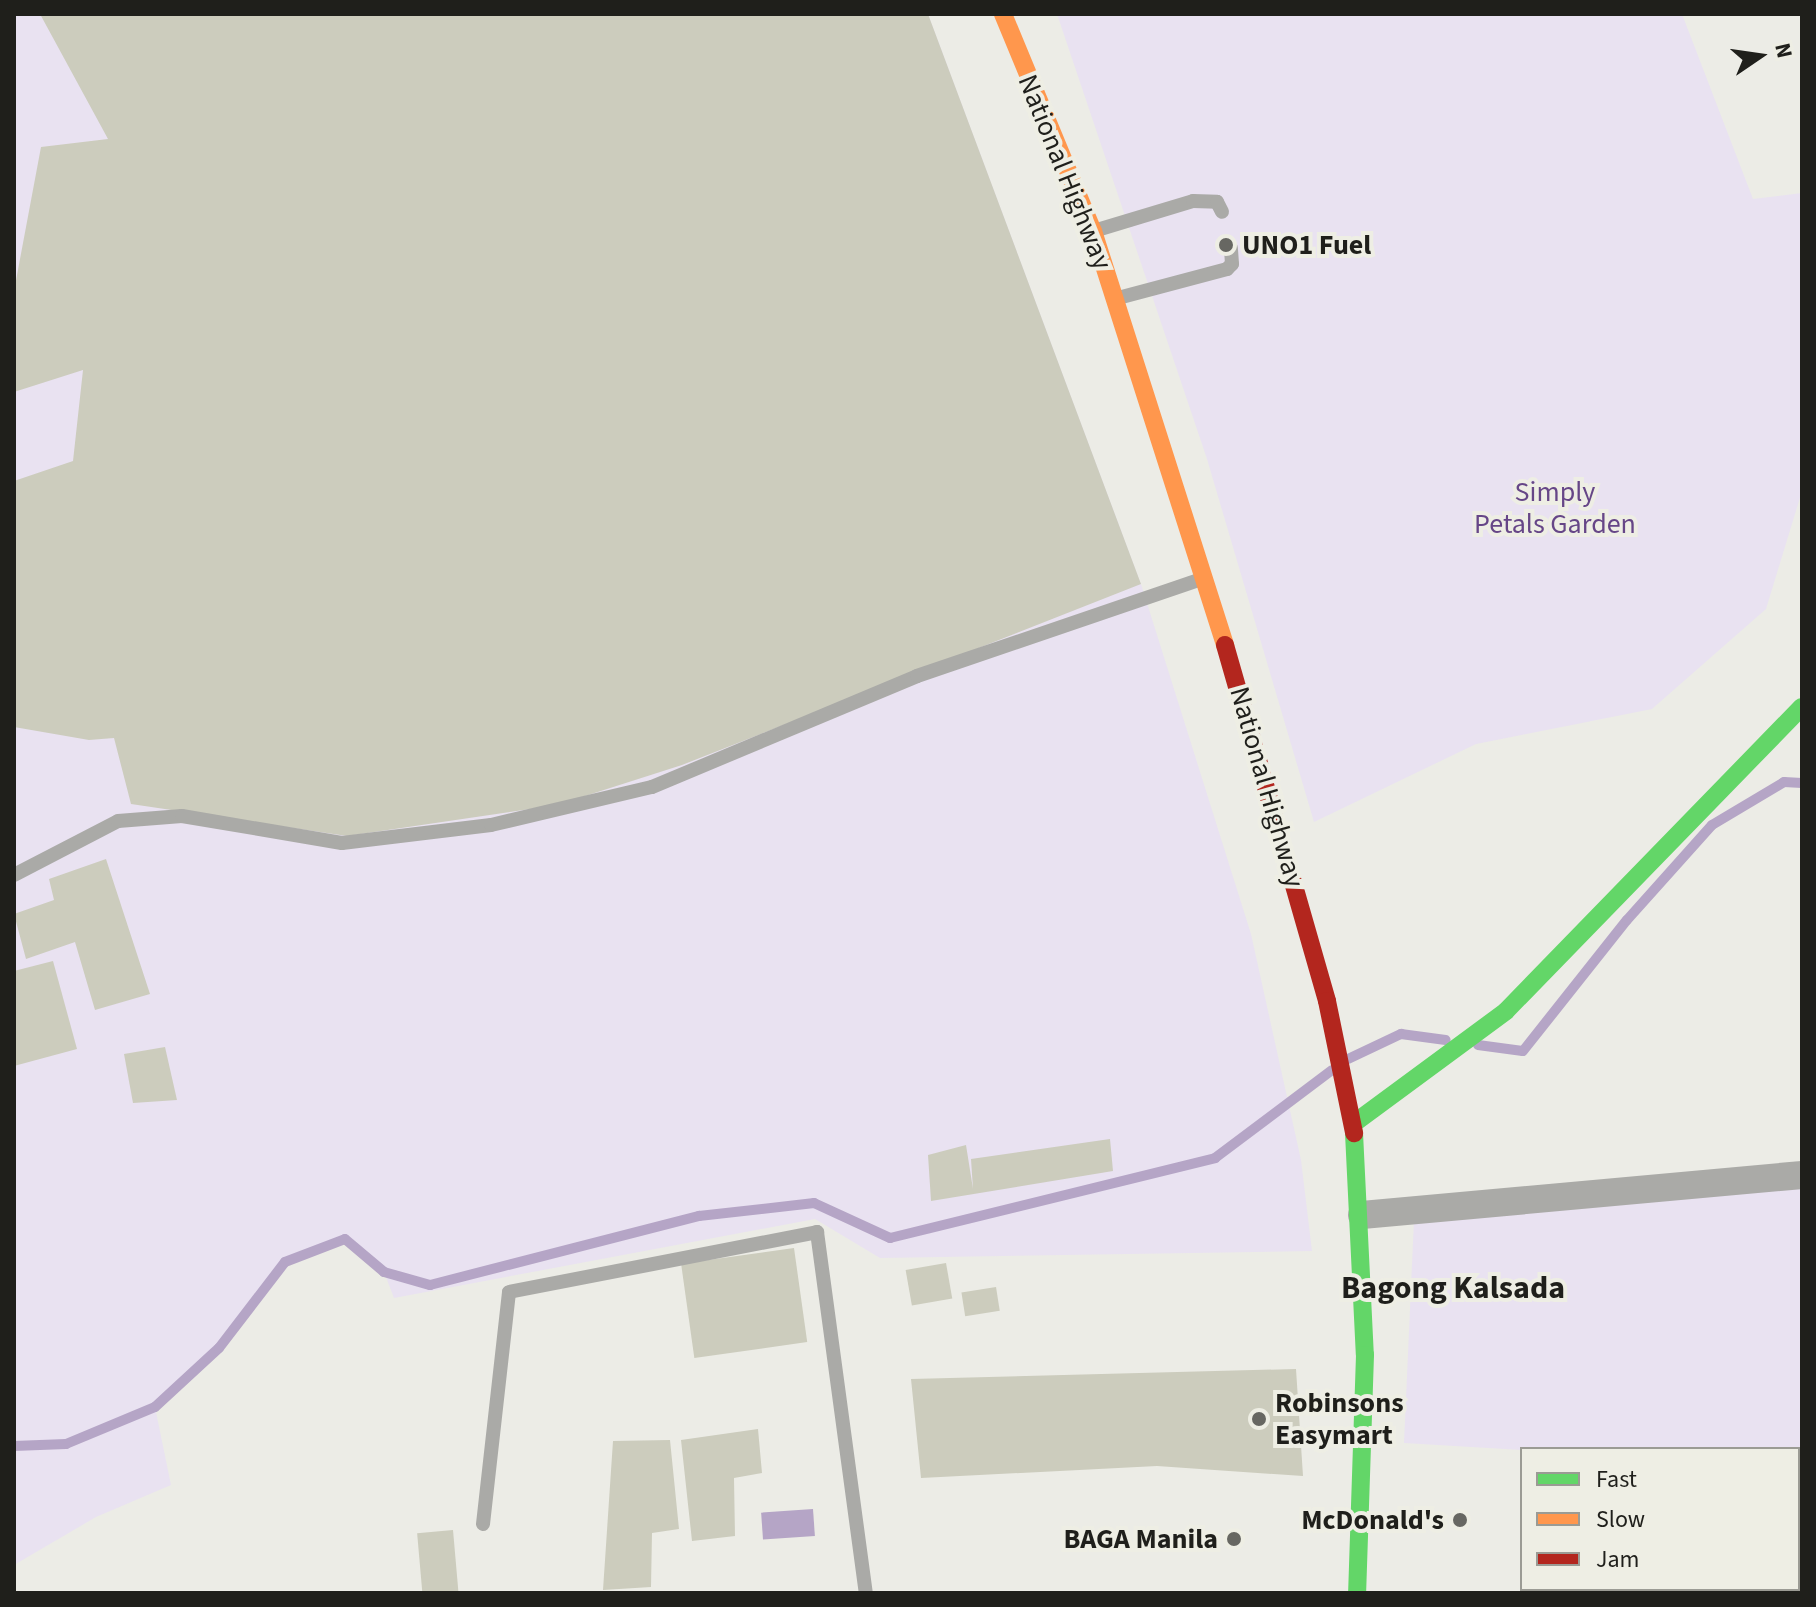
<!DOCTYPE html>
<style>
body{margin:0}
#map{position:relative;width:1816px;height:1607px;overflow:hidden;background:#ecece6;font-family:"Source Sans 3",sans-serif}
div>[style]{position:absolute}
.green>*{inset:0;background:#e9e2f1}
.water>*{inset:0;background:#b5a5c6;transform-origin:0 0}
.stream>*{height:10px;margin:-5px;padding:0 5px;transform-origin:5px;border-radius:5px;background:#b5a5c6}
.building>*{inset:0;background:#ccccbd;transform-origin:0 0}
.lane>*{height:14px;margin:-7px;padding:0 7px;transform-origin:7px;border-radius:7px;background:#aaaaa7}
.street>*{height:28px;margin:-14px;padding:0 14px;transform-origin:14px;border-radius:14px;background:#aaaaa7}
.fast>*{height:18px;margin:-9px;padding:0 9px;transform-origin:9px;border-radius:9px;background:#63d668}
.slow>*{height:18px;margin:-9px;padding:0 9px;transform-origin:9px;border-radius:9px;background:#ff974d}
.jam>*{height:18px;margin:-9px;padding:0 9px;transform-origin:9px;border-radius:9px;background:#b3261e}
.dots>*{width:22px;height:22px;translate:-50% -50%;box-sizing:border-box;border:4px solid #eeeee4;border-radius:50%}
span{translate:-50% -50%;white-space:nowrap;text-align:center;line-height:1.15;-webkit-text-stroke:8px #eeeee4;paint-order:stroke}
.street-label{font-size:28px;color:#1f1f1b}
.poi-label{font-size:28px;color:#1f1f1b;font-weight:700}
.left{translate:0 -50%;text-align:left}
.right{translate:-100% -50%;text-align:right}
.park-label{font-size:28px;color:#664687}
.quarter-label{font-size:32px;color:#1f1f1b;font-weight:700}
.frame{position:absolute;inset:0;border:16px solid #1f1f1b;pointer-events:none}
.legend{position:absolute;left:1520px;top:1447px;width:280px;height:144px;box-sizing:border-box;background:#eeeee4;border:2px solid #9b9b94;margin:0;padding:10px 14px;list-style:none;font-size:24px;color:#1f1f1b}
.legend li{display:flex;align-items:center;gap:16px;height:40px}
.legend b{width:40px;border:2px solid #9b9b94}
.north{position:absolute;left:1720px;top:16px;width:80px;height:80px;-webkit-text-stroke:6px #eeeee4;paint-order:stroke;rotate:77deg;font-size:22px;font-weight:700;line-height:32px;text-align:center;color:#1f1f1b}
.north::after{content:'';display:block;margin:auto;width:28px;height:36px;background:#1f1f1b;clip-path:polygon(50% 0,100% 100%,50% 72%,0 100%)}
</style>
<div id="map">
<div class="green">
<i style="clip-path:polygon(14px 14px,928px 14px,1141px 584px,1251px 934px,1301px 1160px,1312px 1251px,880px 1258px,815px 1219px,394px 1298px,384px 1272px,344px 1239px,285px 1262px,219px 1348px,155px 1407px,171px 1485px,96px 1517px,14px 1565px)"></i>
<i style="clip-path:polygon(1057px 14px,1682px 14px,1753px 199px,1802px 193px,1802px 491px,1766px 609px,1652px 709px,1476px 744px,1314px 822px,1207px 459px)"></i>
<i style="clip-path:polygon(1802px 1182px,1802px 1593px,1659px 1593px,1798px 1589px,1798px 1449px,1522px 1450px,1404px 1443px,1414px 1220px)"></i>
</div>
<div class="water">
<i style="left:813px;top:1509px;width:27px;height:52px;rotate:86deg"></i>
</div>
<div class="stream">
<i style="left:1478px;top:1045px;width:45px;rotate:7.6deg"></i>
<i style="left:1523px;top:1051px;width:167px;rotate:-51.6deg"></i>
<i style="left:1627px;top:920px;width:127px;rotate:-48.2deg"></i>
<i style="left:1712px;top:825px;width:84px;rotate:-30.8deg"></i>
<i style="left:1784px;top:782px;width:18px;rotate:3deg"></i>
<i style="left:1348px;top:1059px;width:59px;rotate:-25.3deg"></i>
<i style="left:1401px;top:1034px;width:45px;rotate:7.6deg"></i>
<i style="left:14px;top:1446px;width:52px;rotate:-2.2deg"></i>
<i style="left:66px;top:1444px;width:96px;rotate:-22.6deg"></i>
<i style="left:155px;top:1407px;width:87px;rotate:-42.7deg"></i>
<i style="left:219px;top:1348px;width:108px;rotate:-52.5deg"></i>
<i style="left:285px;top:1262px;width:64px;rotate:-21deg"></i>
<i style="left:345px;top:1239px;width:51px;rotate:40.2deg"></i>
<i style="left:384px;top:1272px;width:48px;rotate:15.8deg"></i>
<i style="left:430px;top:1285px;width:278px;rotate:-14.4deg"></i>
<i style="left:699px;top:1216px;width:116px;rotate:-6.4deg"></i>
<i style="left:814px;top:1203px;width:84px;rotate:24.7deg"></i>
<i style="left:890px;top:1238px;width:335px;rotate:-13.8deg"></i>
<i style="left:1215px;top:1158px;width:146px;rotate:-36.9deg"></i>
</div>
<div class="building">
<i style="clip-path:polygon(40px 14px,928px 14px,1141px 584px,682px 765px,557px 805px,347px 836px,131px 804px,114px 738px,89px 740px,14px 727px,14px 481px,73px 461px,83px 370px,14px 392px,14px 291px,41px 147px,108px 139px)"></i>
<i style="clip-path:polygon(106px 859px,150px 994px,95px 1010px,75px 942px,26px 959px,14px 914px,54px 900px,49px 879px)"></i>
<i style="clip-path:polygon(53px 961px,77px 1049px,14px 1066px,14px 971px)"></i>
<i style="clip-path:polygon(165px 1047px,177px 1100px,133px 1103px,124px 1054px)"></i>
<i style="clip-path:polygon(1110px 1139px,1113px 1171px,931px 1201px,928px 1155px,966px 1145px,973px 1189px,971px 1159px)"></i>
<i style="left:794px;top:1248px;width:95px;height:114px;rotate:82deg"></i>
<i style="left:946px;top:1263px;width:36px;height:41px;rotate:80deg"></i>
<i style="left:996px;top:1287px;width:24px;height:35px;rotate:81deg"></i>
<i style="clip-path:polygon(1296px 1369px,1303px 1476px,1157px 1466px,921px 1478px,911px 1379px)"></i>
<i style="clip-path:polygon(758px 1429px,762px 1473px,734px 1478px,735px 1536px,692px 1541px,681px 1440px)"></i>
<i style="clip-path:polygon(670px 1440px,679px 1529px,652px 1533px,651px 1587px,603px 1590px,613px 1441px)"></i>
<i style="left:453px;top:1530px;width:63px;height:36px;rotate:85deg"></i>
</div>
<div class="lane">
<i style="left:1097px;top:230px;width:100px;rotate:-16.8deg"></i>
<i style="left:1193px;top:201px;width:24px;rotate:2deg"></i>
<i style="left:1217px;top:202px;width:11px;rotate:63deg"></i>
<i style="left:1118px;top:298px;width:113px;rotate:-14.9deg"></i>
<i style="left:1227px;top:269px;width:7px;rotate:-45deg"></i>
<i style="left:1232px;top:264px;width:16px;rotate:-94deg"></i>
<i style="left:14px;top:875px;width:117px;rotate:-27.4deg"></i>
<i style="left:118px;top:821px;width:64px;rotate:-4.5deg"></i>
<i style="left:182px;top:816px;width:162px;rotate:9.6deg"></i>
<i style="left:342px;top:843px;width:150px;rotate:-6.9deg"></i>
<i style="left:491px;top:825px;width:165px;rotate:-13.3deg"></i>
<i style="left:652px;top:787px;width:287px;rotate:-22.7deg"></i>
<i style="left:917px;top:676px;width:301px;rotate:-18.8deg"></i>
<i style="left:483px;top:1524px;width:233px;rotate:-83.6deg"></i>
<i style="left:509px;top:1292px;width:314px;rotate:-11deg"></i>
<i style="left:817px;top:1232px;width:364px;rotate:82.3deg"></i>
</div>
<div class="street">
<i style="left:1362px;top:1215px;width:442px;rotate:-5.2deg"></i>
</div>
<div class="fast">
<i style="left:1353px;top:1124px;width:190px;rotate:-36.4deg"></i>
<i style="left:1506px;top:1011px;width:424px;rotate:-45.8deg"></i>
<i style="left:1354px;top:1133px;width:222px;rotate:87.2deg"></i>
<i style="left:1365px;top:1355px;width:238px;rotate:91.9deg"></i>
</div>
<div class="slow">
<i style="left:1003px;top:14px;width:235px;rotate:67.5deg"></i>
<i style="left:1093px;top:231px;width:435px;rotate:72.3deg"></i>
</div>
<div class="jam">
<i style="left:1225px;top:645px;width:370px;rotate:74deg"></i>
<i style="left:1327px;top:1001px;width:135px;rotate:78.4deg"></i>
</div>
<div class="dots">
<i style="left:1226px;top:245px;background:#676762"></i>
<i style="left:1259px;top:1419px;background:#676762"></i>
<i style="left:1460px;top:1520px;background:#676762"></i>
<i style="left:1234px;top:1539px;background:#676762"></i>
</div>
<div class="street-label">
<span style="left:1065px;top:172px;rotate:68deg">National Highway</span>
<span style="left:1267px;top:787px;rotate:74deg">National Highway</span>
</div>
<div class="poi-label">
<span class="left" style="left:1242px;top:245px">UNO1 Fuel</span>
<span class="left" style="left:1275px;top:1419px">Robinsons<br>Easymart</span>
<span class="right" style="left:1444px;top:1520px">McDonald's</span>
<span class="right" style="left:1218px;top:1539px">BAGA Manila</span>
</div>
<div class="park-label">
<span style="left:1555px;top:508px">Simply<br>Petals Garden</span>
</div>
<div class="quarter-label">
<span style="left:1453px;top:1288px">Bagong Kalsada</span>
</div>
<div class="frame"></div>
<ul class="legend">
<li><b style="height:10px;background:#63d668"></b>Fast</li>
<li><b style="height:10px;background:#ff974d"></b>Slow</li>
<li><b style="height:10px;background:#b3261e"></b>Jam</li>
</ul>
<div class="north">N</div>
</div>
